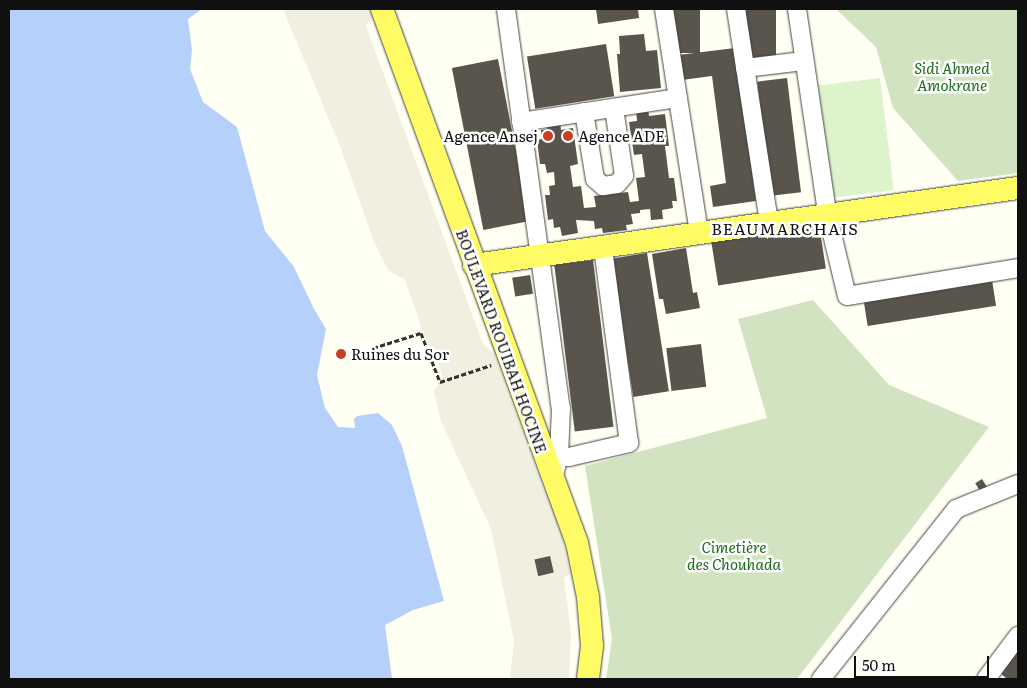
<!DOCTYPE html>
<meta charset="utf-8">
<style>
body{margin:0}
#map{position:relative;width:1027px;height:688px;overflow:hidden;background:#fffff3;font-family:Literata,serif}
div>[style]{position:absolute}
.cemetery>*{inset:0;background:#d1e3c1}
.pitch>*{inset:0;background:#ddf3cc;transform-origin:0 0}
.plaza>*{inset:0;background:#f1f0e0}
.water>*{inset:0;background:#b5d0f9}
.building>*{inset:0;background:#59544c;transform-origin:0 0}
.path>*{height:3px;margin-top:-1.5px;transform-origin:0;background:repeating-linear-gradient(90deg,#323232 0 5px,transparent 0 7.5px)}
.roads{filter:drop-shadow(0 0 1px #434343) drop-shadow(0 0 1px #434343)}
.minor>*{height:18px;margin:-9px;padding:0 9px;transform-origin:9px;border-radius:9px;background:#fff}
.major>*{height:22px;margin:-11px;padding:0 11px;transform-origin:11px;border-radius:11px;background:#fefb64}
.dots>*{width:14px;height:14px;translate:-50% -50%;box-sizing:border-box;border:2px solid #fff;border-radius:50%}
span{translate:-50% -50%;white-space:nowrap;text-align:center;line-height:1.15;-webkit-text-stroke:5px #fff;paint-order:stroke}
.park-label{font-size:15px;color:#1c6c1d;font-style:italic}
.poi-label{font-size:15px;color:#101010}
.right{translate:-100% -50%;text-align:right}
.left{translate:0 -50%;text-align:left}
.street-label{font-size:15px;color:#101010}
.neighbourhood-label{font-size:16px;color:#101010;letter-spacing:1px}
.frame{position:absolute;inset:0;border:10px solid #101010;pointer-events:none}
.scale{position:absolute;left:854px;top:656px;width:135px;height:22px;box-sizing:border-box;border:2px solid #101010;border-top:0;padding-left:6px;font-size:15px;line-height:18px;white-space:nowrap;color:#101010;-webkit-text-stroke:4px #fff;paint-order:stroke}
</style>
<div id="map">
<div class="cemetery">
<i style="clip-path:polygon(836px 9px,1018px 9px,1018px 173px,958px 181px,893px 108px,876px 47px)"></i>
<i style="clip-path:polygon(813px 300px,889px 385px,989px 427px,797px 679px,606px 679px,612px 639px,585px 466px,767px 418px,738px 319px)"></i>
</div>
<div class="pitch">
<i style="left:880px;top:78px;width:113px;height:62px;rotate:83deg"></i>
</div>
<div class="plaza">
<i style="clip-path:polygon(283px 9px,370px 9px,373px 15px,366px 26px,483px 344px,494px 354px,544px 490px,560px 526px,570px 574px,564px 578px,571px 633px,569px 679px,510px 679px,514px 641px,491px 529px,440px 419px,434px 391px,443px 377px,422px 329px,405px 280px,388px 270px,373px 239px,340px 146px)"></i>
</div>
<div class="water">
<i style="clip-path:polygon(9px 9px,202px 9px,188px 19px,192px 50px,190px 69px,203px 102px,237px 127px,265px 231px,294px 267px,314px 309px,326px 329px,317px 375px,325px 408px,338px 427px,355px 428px,354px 419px,357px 416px,378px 413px,392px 425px,402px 446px,444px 601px,413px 610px,385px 625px,392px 679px,9px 679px)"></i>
</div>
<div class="building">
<i style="clip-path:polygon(596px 9px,638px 9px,639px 18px,598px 24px)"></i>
<i style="left:673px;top:9px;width:27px;height:44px"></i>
<i style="left:746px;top:9px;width:30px;height:49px"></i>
<i style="clip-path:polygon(644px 34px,646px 51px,657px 50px,661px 88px,620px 92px,617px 54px,620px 54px,619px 36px)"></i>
<i style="left:606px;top:44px;width:53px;height:80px;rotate:81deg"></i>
<i style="clip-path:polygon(735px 48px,756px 201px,713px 207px,710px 186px,726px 183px,712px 76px,682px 80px,678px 55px)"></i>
<i style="left:498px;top:59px;width:165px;height:47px;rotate:79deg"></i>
<i style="left:787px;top:78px;width:115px;height:30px;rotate:83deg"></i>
<i style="clip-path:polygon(648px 108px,649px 116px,665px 114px,669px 146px,665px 146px,669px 178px,674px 178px,677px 201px,672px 201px,673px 208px,662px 210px,663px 219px,651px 220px,650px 209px,640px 210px,640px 213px,631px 214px,633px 224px,626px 225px,627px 230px,603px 233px,602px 228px,595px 229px,594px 221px,576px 220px,578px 233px,562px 236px,560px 227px,554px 228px,553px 219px,548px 220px,545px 195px,550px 195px,549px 186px,555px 185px,554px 172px,547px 173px,545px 164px,540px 164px,537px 140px,542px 139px,541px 130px,547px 129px,547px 121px,560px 120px,561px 130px,573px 128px,578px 164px,570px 166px,573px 187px,581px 186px,584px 208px,596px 207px,594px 196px,628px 192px,630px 202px,639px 201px,636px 178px,645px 177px,642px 154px,634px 155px,629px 122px,637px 121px,636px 109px)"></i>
<i style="left:819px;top:225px;width:44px;height:109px;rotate:81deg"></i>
<i style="clip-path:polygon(686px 248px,693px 293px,697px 292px,700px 308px,666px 314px,663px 299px,659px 299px,652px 254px)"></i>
<i style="left:647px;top:253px;width:140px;height:36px;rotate:81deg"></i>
<i style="left:593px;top:260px;width:168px;height:39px;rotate:83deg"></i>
<i style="left:530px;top:275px;width:19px;height:18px;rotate:81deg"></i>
<i style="left:992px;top:280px;width:26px;height:130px;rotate:81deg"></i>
<i style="left:701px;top:344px;width:43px;height:35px;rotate:83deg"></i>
<i style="left:982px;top:479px;width:13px;height:8px;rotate:58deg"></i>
<i style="left:550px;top:556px;width:17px;height:16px;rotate:77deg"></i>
<i style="clip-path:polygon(1018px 650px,1018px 679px,1007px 679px,999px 672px)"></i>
</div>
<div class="path">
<i style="left:373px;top:348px;width:50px;rotate:-17.4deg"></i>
<i style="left:421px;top:333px;width:53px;rotate:68.8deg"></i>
<i style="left:440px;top:382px;width:54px;rotate:-18.4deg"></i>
</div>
<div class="roads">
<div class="minor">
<i style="left:506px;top:9px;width:403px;rotate:82.2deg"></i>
<i style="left:561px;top:408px;width:48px;rotate:92.4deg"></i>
<i style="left:559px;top:456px;width:23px;rotate:105deg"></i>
<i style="left:664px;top:9px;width:227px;rotate:81.1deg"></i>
<i style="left:736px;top:9px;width:217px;rotate:81.2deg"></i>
<i style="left:797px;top:9px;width:206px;rotate:81.6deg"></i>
<i style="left:827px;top:213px;width:85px;rotate:76.5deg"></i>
<i style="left:847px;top:296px;width:173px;rotate:-9.3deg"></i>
<i style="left:745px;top:68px;width:59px;rotate:-6.8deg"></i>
<i style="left:584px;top:112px;width:68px;rotate:80.7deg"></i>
<i style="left:595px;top:179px;width:11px;rotate:41deg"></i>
<i style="left:603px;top:186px;width:14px;rotate:-8deg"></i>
<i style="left:617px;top:184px;width:11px;rotate:-49deg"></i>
<i style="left:624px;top:176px;width:69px;rotate:-98.4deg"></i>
<i style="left:521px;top:122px;width:159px;rotate:-8.7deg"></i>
<i style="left:559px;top:456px;width:10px;rotate:6deg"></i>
<i style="left:569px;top:457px;width:62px;rotate:-13.1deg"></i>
<i style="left:629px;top:443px;width:198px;rotate:-97.6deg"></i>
<i style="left:821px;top:679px;width:217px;rotate:-51.5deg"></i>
<i style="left:956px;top:509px;width:67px;rotate:-22deg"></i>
<i style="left:986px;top:679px;width:54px;rotate:-53.3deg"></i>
</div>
<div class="major">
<i style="left:382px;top:9px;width:568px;rotate:69.94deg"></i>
<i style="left:577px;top:543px;width:55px;rotate:78.5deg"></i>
<i style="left:588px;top:597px;width:49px;rotate:85.3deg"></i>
<i style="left:592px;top:646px;width:33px;rotate:97deg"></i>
<i style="left:474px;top:265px;width:549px;rotate:-8.06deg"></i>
</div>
</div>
<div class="dots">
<i style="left:548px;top:136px;background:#c73e21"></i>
<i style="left:568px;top:136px;background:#c73e21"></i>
<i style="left:341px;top:354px;background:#c73e21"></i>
</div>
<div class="park-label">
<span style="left:952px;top:76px">Sidi Ahmed<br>Amokrane</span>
<span style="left:734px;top:555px">Cimetière<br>des Chouhada</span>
</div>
<div class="poi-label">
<span class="right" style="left:538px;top:136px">Agence Ansej</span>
<span class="left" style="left:578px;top:136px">Agence ADE</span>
<span class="left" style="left:351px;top:354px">Ruines du Sor</span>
</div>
<div class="street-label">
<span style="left:502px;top:341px;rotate:70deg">BOULEVARD ROUIBAH HOCINE</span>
</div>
<div class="neighbourhood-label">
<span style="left:785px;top:228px">BEAUMARCHAIS</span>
</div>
<div class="frame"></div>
<div class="scale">50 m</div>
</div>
